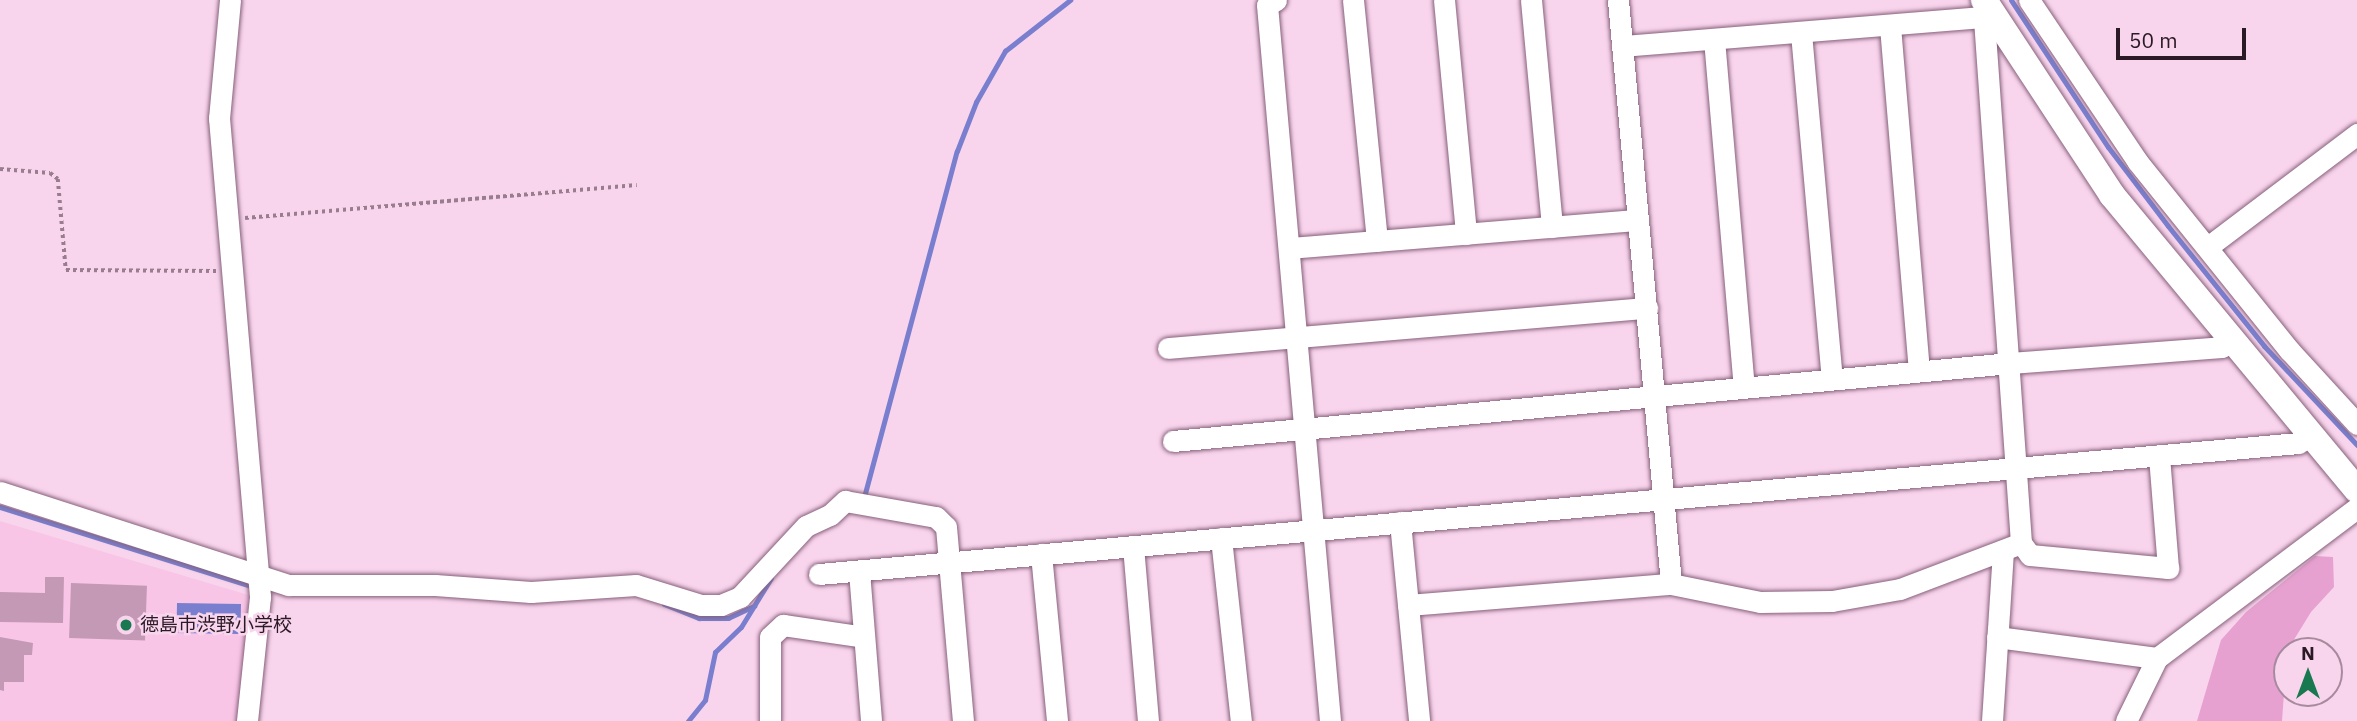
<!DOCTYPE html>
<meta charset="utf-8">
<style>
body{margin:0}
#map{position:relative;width:2357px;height:721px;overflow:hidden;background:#f9d5ed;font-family:"IBM Plex Sans","Noto Sans JP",sans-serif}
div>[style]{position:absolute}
.built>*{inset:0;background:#f9c5e7}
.green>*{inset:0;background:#e6a1d0}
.water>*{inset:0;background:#797fce;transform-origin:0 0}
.stream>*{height:5px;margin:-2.5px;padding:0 2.5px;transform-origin:2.5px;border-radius:2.5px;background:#797fce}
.building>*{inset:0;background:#c499b5;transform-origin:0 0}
.path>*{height:3.5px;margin-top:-1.75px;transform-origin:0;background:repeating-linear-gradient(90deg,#987d8e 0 3.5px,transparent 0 7px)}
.roads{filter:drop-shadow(0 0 2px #87607b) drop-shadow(0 0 2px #87607b)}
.minor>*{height:21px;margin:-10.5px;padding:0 10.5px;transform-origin:10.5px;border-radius:10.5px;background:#fff}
.tertiary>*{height:26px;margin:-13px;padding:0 13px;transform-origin:13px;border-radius:13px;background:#fff}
.dots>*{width:19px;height:19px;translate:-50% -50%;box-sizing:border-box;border:4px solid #f9d5ed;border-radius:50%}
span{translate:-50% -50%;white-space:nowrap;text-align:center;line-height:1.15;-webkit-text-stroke:5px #f9d5ed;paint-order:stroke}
.poi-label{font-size:19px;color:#2b1a25}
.left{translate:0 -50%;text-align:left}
.north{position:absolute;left:2273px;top:637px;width:70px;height:70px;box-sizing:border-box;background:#f9d5ed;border:2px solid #a78a9d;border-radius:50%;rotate:0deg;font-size:19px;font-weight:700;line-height:28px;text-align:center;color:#2b1a25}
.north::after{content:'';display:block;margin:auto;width:24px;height:32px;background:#18784f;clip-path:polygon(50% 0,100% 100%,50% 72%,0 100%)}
.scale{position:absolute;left:2116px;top:28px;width:130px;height:32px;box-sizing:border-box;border:4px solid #2b1a25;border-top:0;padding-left:9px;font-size:21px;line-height:24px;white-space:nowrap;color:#2b1a25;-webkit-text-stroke:5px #f9d5ed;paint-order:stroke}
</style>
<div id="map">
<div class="built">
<i style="clip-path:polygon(0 521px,252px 596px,239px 721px,0 721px)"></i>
</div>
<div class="green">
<i style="clip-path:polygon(2315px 556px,2333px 557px,2334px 587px,2311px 612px,2287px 651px,2282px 721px,2197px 721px,2221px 640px,2246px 612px)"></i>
</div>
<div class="water">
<i style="left:177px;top:603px;width:64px;height:30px;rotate:1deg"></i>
</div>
<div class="stream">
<i style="left:2011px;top:0;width:176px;rotate:56.6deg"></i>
<i style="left:2108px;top:147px;width:99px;rotate:52.8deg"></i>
<i style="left:2168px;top:226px;width:154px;rotate:51.3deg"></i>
<i style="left:2264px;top:346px;width:136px;rotate:46.8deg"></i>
<i style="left:864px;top:497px;width:358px;rotate:-75deg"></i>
<i style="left:957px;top:151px;width:53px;rotate:-68.8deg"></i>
<i style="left:976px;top:102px;width:59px;rotate:-60.4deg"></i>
<i style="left:1005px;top:51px;width:83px;rotate:-38.1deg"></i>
<i style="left:0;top:507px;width:266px;rotate:17.5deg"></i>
<i style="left:664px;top:604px;width:38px;rotate:22deg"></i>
<i style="left:699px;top:618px;width:29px"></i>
<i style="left:728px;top:618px;width:29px;rotate:-25deg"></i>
<i style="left:688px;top:721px;width:27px;rotate:-51deg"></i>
<i style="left:705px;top:700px;width:49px;rotate:-78.2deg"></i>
<i style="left:715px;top:652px;width:36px;rotate:-44deg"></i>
<i style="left:741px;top:627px;width:57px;rotate:-58.5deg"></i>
</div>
<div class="building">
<i style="clip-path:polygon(45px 577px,64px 577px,63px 623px,0 622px,0 592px,45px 593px)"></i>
<i style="left:71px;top:583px;width:76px;height:55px;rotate:2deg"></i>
<i style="clip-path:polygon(0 637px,33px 643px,32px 655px,24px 655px,24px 682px,4px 682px,4px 691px,0 690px)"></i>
</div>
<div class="path">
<i style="left:0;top:169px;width:50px;rotate:4.6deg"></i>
<i style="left:50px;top:173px;width:10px;rotate:37deg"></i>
<i style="left:58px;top:179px;width:91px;rotate:85deg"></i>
<i style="left:66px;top:270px;width:150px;rotate:0.4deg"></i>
<i style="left:245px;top:218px;width:393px;rotate:-4.8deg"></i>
</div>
<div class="roads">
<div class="minor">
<i style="left:230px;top:0;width:119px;rotate:95.3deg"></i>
<i style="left:219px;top:118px;width:481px;rotate:85.1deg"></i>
<i style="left:260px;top:597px;width:125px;rotate:96deg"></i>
<i style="left:1276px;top:0;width:10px;rotate:151deg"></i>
<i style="left:1267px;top:5px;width:719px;rotate:84.97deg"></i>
<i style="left:1353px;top:0;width:242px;rotate:84.3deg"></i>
<i style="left:1444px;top:0;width:235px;rotate:84.6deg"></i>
<i style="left:1531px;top:0;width:228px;rotate:84.7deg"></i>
<i style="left:1618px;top:0;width:586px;rotate:84.81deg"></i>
<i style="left:2029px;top:0;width:194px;rotate:56.1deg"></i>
<i style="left:2137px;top:161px;width:244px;rotate:51.2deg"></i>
<i style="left:2290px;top:351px;width:99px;rotate:47.5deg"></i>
<i style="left:1984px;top:19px;width:525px;rotate:85.96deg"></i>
<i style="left:2021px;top:543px;width:15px;rotate:53deg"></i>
<i style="left:2030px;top:555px;width:139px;rotate:5.4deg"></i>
<i style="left:2168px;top:568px;width:113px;rotate:-94.6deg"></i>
<i style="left:1890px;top:26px;width:346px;rotate:85.2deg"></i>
<i style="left:1801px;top:33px;width:347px;rotate:84.9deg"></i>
<i style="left:1714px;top:39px;width:349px;rotate:85.1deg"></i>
<i style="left:1622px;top:46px;width:373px;rotate:-4.6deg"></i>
<i style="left:2209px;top:246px;width:186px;rotate:-37.1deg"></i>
<i style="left:1289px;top:248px;width:350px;rotate:-4.6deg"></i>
<i style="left:1168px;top:348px;width:481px;rotate:-4.8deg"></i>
<i style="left:1173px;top:441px;width:841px;rotate:-5.32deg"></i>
<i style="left:2010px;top:363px;width:212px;rotate:-4.3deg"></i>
<i style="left:2221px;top:347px;width:13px;rotate:-23deg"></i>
<i style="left:0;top:492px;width:303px;rotate:17.9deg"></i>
<i style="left:288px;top:585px;width:147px"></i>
<i style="left:435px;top:585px;width:96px;rotate:4.2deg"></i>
<i style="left:531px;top:592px;width:105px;rotate:-3.8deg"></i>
<i style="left:636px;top:585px;width:68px;rotate:17.1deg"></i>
<i style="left:701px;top:605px;width:20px"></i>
<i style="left:721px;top:605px;width:21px;rotate:-23deg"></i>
<i style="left:740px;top:597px;width:97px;rotate:-47.1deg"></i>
<i style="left:806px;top:526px;width:26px;rotate:-25deg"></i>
<i style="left:830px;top:515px;width:21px;rotate:-43deg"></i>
<i style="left:845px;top:501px;width:92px;rotate:10deg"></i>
<i style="left:936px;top:517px;width:14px;rotate:45deg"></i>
<i style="left:946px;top:527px;width:195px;rotate:85deg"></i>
<i style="left:1400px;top:522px;width:200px;rotate:84.5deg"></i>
<i style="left:1221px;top:538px;width:184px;rotate:83.8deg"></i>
<i style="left:1133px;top:546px;width:176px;rotate:85.1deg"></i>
<i style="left:1041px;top:554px;width:168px;rotate:84.5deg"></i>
<i style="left:859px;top:571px;width:150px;rotate:85.4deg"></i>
<i style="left:819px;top:574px;width:1485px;rotate:-5.06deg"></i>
<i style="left:2298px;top:443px;width:14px;rotate:-30deg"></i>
<i style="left:1408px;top:605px;width:264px;rotate:-4.6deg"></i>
<i style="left:1671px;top:584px;width:91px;rotate:11.4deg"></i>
<i style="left:1760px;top:602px;width:72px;rotate:-0.8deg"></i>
<i style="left:1832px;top:601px;width:69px;rotate:-10deg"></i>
<i style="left:1900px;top:589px;width:129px;rotate:-20.8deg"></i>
<i style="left:1997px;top:637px;width:161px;rotate:7.5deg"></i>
<i style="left:770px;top:721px;width:84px;rotate:-90deg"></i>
<i style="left:770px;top:637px;width:18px;rotate:-43deg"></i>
<i style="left:783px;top:625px;width:82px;rotate:8.4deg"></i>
<i style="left:1992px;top:721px;width:171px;rotate:-86.3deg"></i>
<i style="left:2126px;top:721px;width:70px;rotate:-63.8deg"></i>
<i style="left:2157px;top:658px;width:250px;rotate:-36.9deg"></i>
</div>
<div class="tertiary">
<i style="left:1984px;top:0;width:233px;rotate:56.7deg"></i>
<i style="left:2112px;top:195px;width:383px;rotate:50.3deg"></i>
</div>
</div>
<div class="dots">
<i style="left:126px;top:625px;background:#18784f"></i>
</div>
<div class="poi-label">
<span class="left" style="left:140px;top:625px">徳島市渋野小学校</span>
</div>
<div class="north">N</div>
<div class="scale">50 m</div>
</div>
